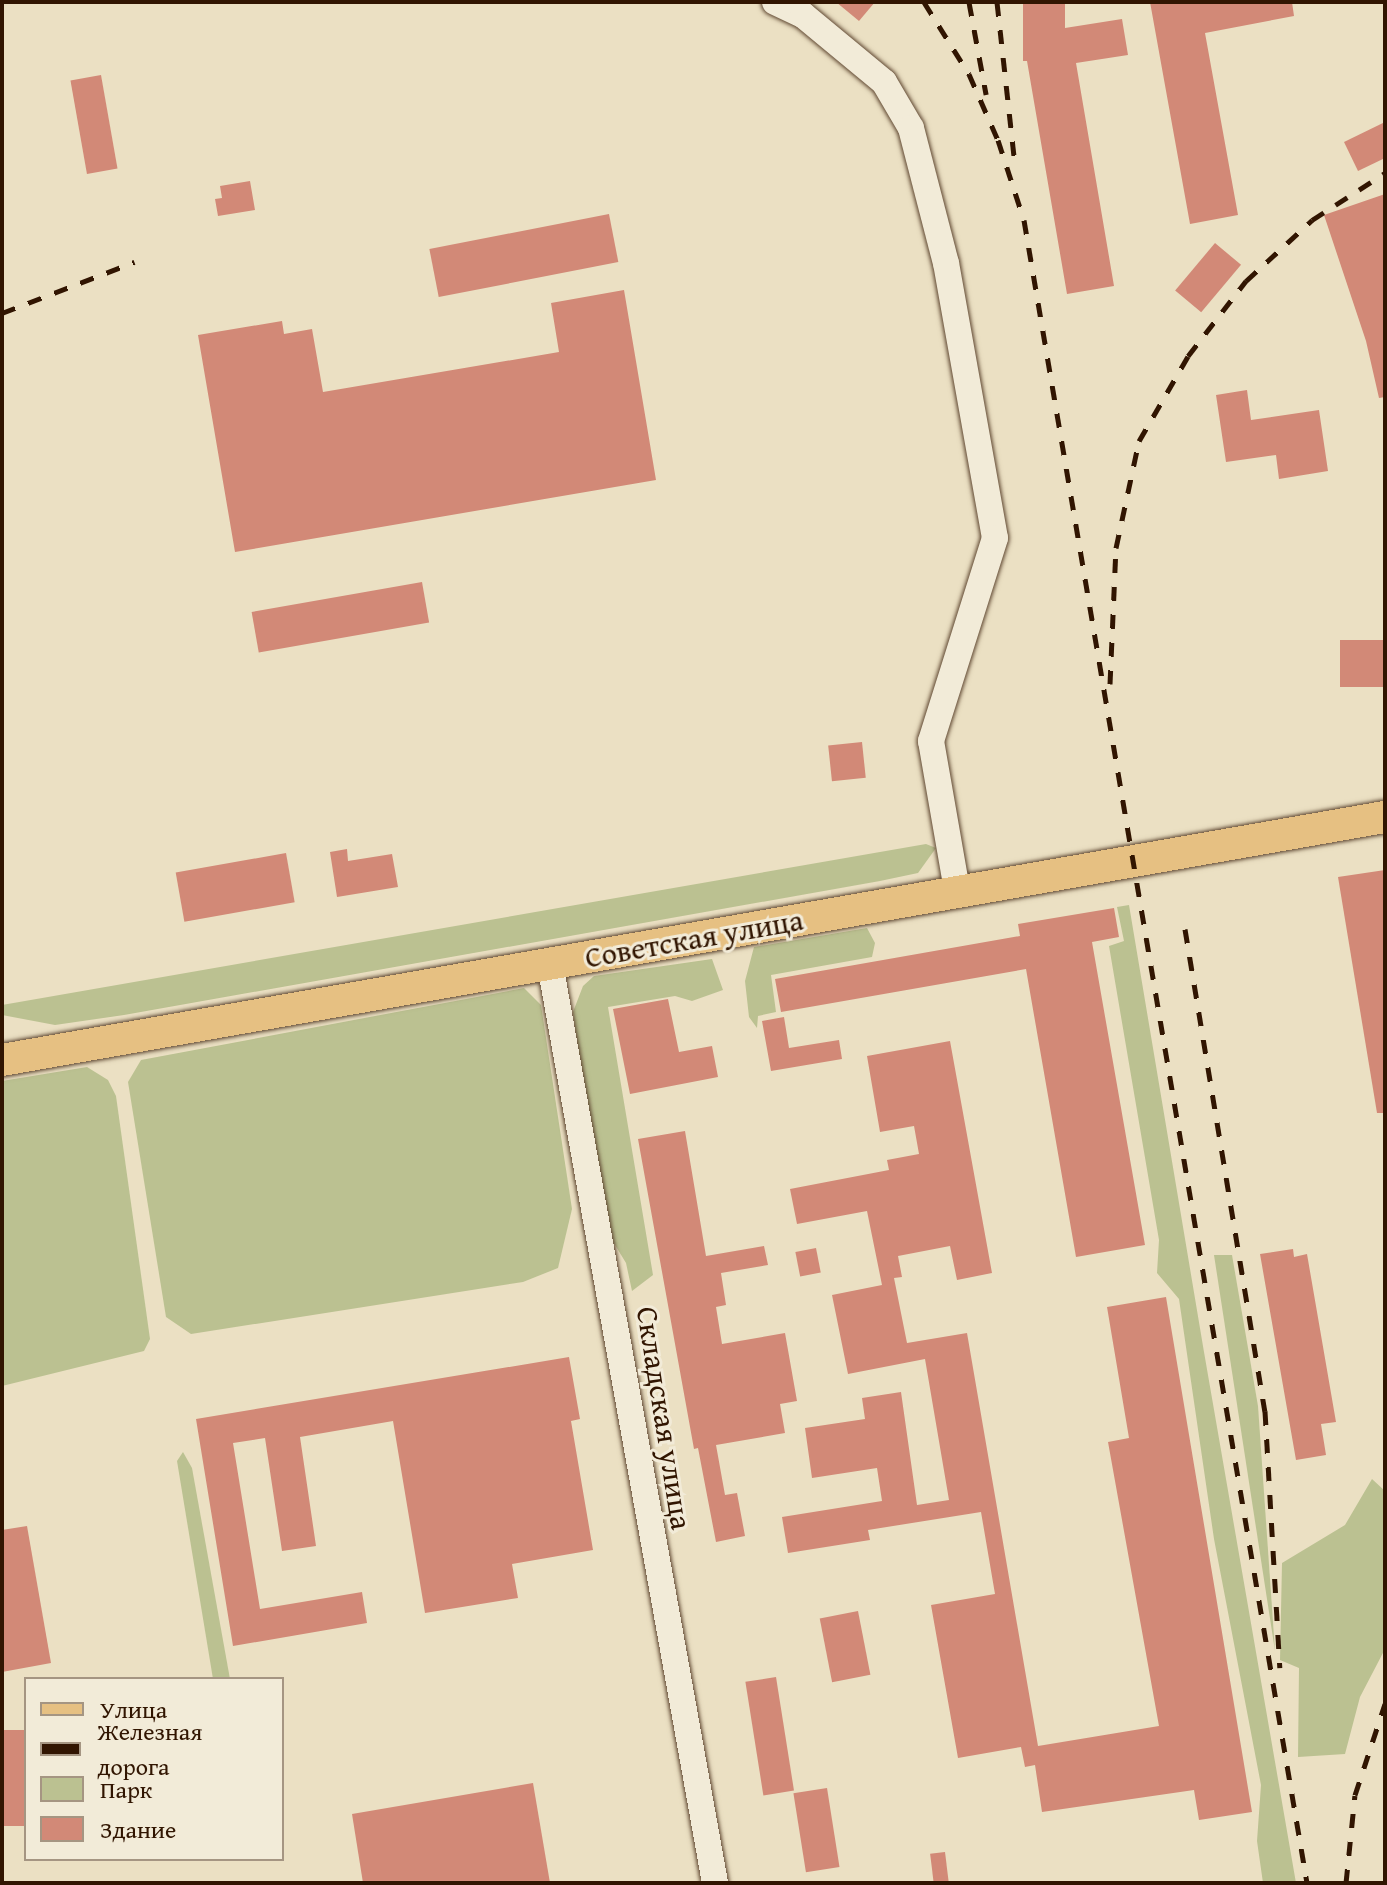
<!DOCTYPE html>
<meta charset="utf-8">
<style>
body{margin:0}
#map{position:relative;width:1387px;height:1885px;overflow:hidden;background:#ebe0c3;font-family:"Gentium Book Plus",serif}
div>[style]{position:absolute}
.green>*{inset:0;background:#bbc191}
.building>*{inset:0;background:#d28977;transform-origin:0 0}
.roads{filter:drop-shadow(0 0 2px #604832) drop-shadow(0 0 2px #604832)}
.minor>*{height:26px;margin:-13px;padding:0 13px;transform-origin:13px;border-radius:13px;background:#f2ebd8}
.major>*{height:32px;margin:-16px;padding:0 16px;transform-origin:16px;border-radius:16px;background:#e6c082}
.rail>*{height:5px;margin-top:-2.5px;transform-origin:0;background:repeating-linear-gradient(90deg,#311501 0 14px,transparent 0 28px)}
span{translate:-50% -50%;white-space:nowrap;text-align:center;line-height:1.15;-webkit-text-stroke:6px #f2ebd8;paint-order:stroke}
.street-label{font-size:30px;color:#311501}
.frame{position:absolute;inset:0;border:4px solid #311501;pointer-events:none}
.legend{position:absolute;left:24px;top:1677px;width:260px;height:184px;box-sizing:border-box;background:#f2ebd8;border:2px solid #a59582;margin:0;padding:10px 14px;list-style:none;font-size:24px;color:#311501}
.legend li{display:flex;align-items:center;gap:16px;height:40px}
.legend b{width:40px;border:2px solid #a59582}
</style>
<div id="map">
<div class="green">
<i style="clip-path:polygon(926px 844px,936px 848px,918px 873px,880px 881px,124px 1015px,55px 1025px,2px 1015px,2px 1005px)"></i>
<i style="clip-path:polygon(1129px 905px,1204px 1352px,1296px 1883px,1263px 1883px,1257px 1841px,1261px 1785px,1214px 1539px,1179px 1299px,1157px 1273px,1159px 1240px,1109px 946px,1124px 941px,1117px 907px)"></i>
<i style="clip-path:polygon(867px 928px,875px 943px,872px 957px,771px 975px,776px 1012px,758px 1016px,757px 1028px,749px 1017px,745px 981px,754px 947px)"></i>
<i style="clip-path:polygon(712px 959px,723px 990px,692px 1001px,675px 996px,608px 1007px,653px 1275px,632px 1291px,626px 1263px,612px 1240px,586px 1112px,573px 1012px,583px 986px,594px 976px)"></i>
<i style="clip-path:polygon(524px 988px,541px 1005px,572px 1209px,558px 1268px,523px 1282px,191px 1334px,166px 1317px,128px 1082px,141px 1060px)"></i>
<i style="clip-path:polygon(87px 1067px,108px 1080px,116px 1096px,150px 1339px,144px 1351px,2px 1386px,2px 1081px)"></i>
<i style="clip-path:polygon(1214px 1255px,1232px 1255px,1258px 1406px,1275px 1651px)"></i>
<i style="clip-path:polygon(183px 1452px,192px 1468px,230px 1679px,213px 1679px,177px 1461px)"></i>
<i style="clip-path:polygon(1372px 1479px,1385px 1491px,1385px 1649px,1360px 1697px,1345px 1754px,1298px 1757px,1299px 1668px,1280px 1660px,1282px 1563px,1345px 1525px)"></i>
</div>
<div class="building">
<i style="clip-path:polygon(836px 2px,875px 2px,859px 21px)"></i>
<i style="clip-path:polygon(1023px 2px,1065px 2px,1065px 28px,1122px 19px,1128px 55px,1076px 63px,1114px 286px,1067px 294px,1027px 61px,1023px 61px)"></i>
<i style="clip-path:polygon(1150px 2px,1292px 2px,1294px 16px,1205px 33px,1238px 215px,1190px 224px)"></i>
<i style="left:101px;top:75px;width:95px;height:31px;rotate:80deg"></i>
<i style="clip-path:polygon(1385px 122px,1385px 158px,1358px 171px,1344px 142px)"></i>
<i style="clip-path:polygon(250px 181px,255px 210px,218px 216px,215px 199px,222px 198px,220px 186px)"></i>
<i style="clip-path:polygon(1385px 194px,1385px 397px,1379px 398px,1366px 341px,1324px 215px)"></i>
<i style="left:609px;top:214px;width:49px;height:183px;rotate:79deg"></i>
<i style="left:1215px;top:243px;width:34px;height:62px;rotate:40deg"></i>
<i style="clip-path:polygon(624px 290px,656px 480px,235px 552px,198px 335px,282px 321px,284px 334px,312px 329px,323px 392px,559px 352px,551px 303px)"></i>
<i style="clip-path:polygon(1247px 390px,1251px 420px,1319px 410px,1328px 471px,1279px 479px,1276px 455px,1226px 462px,1216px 395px)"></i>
<i style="left:422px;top:582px;width:41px;height:173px;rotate:80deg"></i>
<i style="left:1385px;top:640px;width:47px;height:45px;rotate:90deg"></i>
<i style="left:862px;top:742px;width:36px;height:34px;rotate:84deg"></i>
<i style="clip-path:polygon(347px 849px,348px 861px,392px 854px,398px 887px,337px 897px,330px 852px)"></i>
<i style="left:286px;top:853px;width:50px;height:112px;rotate:80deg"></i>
<i style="clip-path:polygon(1385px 870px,1385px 1113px,1377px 1113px,1338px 877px)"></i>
<i style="clip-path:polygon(1114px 908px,1119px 937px,1092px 942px,1145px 1245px,1076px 1257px,1026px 969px,781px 1012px,775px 979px,1020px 936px,1018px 924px)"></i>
<i style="clip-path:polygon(668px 999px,679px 1052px,712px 1046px,718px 1077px,630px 1094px,613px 1009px)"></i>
<i style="clip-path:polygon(784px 1017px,789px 1048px,839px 1040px,842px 1059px,771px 1071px,762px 1021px)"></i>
<i style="clip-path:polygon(950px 1041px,992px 1273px,957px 1280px,950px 1246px,898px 1256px,902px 1277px,894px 1278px,907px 1343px,967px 1333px,1038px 1746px,1159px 1726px,1108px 1442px,1129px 1438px,1107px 1307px,1166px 1297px,1252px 1812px,1199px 1820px,1194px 1790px,1042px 1812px,1035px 1765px,1025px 1767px,1021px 1747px,958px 1758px,931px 1605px,995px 1594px,981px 1512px,868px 1530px,870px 1540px,788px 1553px,782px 1517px,882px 1501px,877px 1468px,812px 1478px,805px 1428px,865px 1419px,862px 1398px,901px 1392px,917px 1505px,949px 1500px,925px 1359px,848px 1374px,832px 1295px,882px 1285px,867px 1211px,797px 1224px,790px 1189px,889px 1170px,887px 1160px,919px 1154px,914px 1126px,880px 1132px,867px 1056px)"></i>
<i style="clip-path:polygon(685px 1131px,706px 1256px,764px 1246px,768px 1265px,721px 1273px,726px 1305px,716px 1307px,722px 1344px,785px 1333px,797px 1401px,780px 1404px,785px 1433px,716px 1445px,725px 1495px,737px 1493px,745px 1536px,716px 1542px,698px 1448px,694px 1449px,638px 1139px)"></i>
<i style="left:816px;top:1248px;width:25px;height:21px;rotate:79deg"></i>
<i style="clip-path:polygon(1293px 1249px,1294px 1257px,1307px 1254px,1336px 1422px,1321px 1424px,1326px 1455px,1296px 1460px,1260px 1254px)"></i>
<i style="clip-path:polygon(569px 1357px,580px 1419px,571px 1421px,593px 1550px,512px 1564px,518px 1598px,425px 1613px,393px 1421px,300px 1437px,316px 1546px,282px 1551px,265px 1438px,233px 1443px,260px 1609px,362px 1592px,367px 1623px,233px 1646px,196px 1419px)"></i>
<i style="clip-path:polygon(27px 1526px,51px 1663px,2px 1672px,2px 1530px)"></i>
<i style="left:858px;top:1611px;width:65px;height:39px;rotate:79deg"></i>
<i style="left:776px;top:1677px;width:115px;height:31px;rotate:81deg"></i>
<i style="left:26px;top:1730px;width:96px;height:24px;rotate:90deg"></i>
<i style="clip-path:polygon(533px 1783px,550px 1883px,363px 1883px,352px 1814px)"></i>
<i style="left:827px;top:1788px;width:80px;height:34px;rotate:81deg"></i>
<i style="left:945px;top:1852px;width:31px;height:15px;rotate:83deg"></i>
</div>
<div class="roads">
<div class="minor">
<i style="left:775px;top:2px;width:31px;rotate:25deg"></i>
<i style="left:803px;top:15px;width:105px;rotate:39.6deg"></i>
<i style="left:884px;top:82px;width:53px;rotate:59.6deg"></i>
<i style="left:911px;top:128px;width:139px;rotate:75.5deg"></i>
<i style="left:946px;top:263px;width:279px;rotate:79.9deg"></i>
<i style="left:995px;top:538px;width:213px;rotate:107.5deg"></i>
<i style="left:931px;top:741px;width:151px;rotate:80.1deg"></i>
<i style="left:550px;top:964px;width:934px;rotate:79.82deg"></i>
</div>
<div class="major">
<i style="left:2px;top:1060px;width:1404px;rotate:-9.97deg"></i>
</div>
</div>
<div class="rail">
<i style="left:924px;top:2px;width:85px;rotate:58deg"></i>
<i style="left:969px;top:74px;width:72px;rotate:66.3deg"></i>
<i style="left:998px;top:140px;width:84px;rotate:72deg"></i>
<i style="left:1024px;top:220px;width:1687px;rotate:80.34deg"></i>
<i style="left:969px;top:2px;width:94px;rotate:79.5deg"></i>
<i style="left:997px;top:2px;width:164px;rotate:83.7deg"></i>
<i style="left:2px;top:313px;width:142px;rotate:-21.1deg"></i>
<i style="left:1110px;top:684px;width:136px;rotate:-87.5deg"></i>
<i style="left:1116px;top:548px;width:109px;rotate:-77.9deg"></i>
<i style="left:1139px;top:441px;width:98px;rotate:-60deg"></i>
<i style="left:1188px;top:356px;width:95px;rotate:-52.3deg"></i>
<i style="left:1246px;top:281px;width:90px;rotate:-42.7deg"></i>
<i style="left:1312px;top:220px;width:87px;rotate:-32.8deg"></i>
<i style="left:1185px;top:929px;width:489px;rotate:80.6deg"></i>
<i style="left:1265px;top:1411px;width:257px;rotate:86.7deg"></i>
<i style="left:1346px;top:1883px;width:88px;rotate:-84.2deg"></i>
<i style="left:1355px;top:1795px;width:96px;rotate:-71.8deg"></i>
</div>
<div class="street-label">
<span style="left:694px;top:938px;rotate:-10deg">Советская улица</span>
<span style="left:665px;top:1418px;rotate:81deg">Складская улица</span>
</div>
<div class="frame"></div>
<ul class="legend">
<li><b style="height:10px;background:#e6c082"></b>Улица</li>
<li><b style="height:10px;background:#311501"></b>Железная дорога</li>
<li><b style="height:22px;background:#bbc191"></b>Парк</li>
<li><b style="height:22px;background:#d28977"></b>Здание</li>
</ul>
</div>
